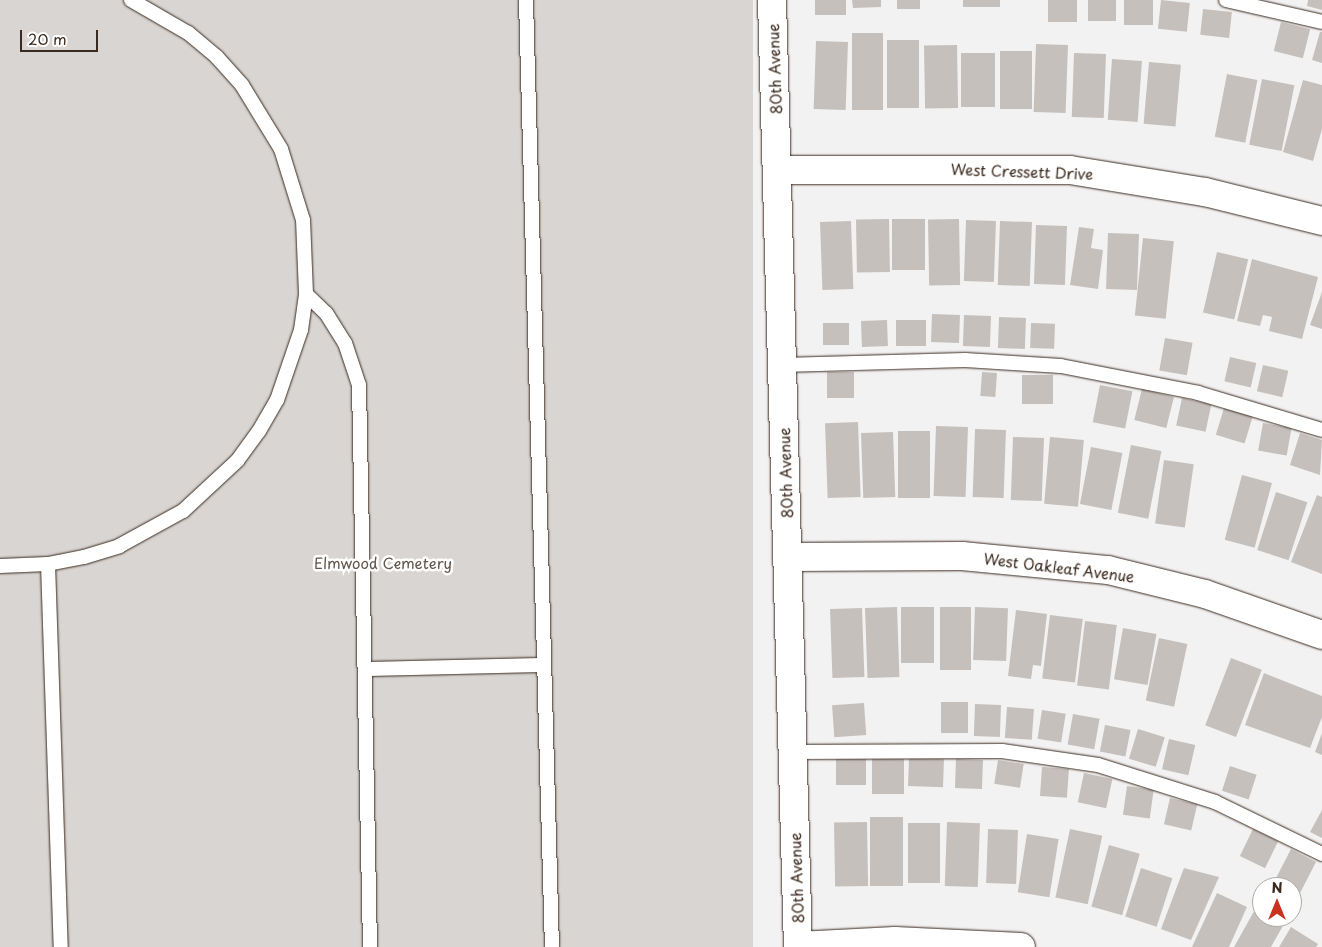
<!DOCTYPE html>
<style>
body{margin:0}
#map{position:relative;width:1322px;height:947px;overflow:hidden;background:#f3f2f2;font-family:"Playpen Sans",sans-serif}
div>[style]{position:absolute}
.green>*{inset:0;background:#d8d5d2;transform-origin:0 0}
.building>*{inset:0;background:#c6c0bd;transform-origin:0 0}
.roads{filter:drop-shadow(0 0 1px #3b2a1e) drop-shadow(0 0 1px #3b2a1e)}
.service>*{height:14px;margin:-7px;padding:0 7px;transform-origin:7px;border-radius:7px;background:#fff}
.minor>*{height:28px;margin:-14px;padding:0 14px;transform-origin:14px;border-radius:14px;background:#fff}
span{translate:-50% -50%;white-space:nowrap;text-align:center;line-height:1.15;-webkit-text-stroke:5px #fff;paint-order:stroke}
.street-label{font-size:15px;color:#3b2a1e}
.park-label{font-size:15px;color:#62554b}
.north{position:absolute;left:1252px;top:877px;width:50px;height:50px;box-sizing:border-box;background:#fff;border:1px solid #b1aaa5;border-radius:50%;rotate:0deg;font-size:14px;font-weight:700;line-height:20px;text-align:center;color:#3b2a1e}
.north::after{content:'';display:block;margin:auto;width:18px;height:22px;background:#c8321e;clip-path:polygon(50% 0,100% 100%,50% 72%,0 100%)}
.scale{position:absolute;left:20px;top:30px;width:78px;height:22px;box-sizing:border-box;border:2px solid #3b2a1e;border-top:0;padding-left:6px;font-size:15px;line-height:18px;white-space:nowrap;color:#3b2a1e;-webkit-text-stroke:4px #fff;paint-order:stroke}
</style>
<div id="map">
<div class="green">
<i style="left:0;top:0;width:753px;height:947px"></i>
</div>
<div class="building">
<i style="left:815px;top:0;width:31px;height:15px"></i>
<i style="clip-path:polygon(852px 0,881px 0,881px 7px,853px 8px)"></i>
<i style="left:897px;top:0;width:23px;height:9px"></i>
<i style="left:963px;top:0;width:37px;height:7px"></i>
<i style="left:1048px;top:0;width:29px;height:22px"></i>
<i style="left:1088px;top:0;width:28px;height:21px"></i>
<i style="left:1124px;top:0;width:29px;height:25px"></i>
<i style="left:1161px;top:0;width:29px;height:29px;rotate:6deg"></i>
<i style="clip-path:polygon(1308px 0,1322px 0,1322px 10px,1307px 6px)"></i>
<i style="left:1203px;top:9px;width:29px;height:26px;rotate:6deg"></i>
<i style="left:1281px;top:22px;width:30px;height:30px;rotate:14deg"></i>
<i style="clip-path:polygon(1320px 32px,1322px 32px,1322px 63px,1312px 60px)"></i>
<i style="left:852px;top:33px;width:31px;height:77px"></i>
<i style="left:887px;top:40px;width:32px;height:68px"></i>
<i style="left:816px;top:41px;width:32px;height:68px;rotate:2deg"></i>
<i style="left:1036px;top:44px;width:32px;height:68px;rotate:2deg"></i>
<i style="left:957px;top:45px;width:63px;height:33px;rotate:89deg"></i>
<i style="left:1000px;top:51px;width:32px;height:58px"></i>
<i style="left:961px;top:53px;width:34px;height:54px"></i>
<i style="left:1074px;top:53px;width:32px;height:64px;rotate:2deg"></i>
<i style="left:1112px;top:59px;width:30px;height:61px;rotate:4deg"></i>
<i style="left:1149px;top:62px;width:32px;height:62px;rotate:5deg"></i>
<i style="left:1227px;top:74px;width:31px;height:64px;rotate:11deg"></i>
<i style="left:1262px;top:79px;width:33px;height:67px;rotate:11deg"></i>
<i style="clip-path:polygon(1303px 80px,1322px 85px,1322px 129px,1313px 161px,1283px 152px)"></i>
<i style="left:889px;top:219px;width:53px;height:33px;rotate:89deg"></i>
<i style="left:892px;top:219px;width:33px;height:51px"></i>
<i style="left:959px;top:219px;width:66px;height:31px;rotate:89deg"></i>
<i style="left:966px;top:220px;width:30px;height:61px;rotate:2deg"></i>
<i style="left:851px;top:221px;width:68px;height:31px;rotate:88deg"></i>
<i style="left:1000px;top:221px;width:32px;height:64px;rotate:2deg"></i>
<i style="left:1036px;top:225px;width:31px;height:59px;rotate:2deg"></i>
<i style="clip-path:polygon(1079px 227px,1094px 229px,1091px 248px,1103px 250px,1098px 289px,1070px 285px)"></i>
<i style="left:1108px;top:233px;width:31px;height:56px;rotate:2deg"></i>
<i style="left:1143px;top:238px;width:31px;height:78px;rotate:6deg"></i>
<i style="left:1217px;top:252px;width:32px;height:62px;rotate:13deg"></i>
<i style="clip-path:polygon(1252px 259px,1318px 277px,1302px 339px,1269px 331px,1272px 317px,1263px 315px,1260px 326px,1237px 321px)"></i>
<i style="clip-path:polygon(1322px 292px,1322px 329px,1310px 325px)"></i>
<i style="left:932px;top:314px;width:28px;height:28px;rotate:2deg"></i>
<i style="left:964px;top:315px;width:27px;height:31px;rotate:2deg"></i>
<i style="left:999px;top:317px;width:27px;height:31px;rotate:2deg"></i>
<i style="left:887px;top:320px;width:26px;height:26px;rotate:88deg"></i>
<i style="left:896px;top:320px;width:30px;height:26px"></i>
<i style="left:823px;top:323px;width:26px;height:22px"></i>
<i style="left:1031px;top:323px;width:24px;height:25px;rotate:2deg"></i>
<i style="left:1165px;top:338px;width:28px;height:33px;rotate:10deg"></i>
<i style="left:1230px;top:357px;width:27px;height:25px;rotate:13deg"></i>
<i style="left:1263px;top:365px;width:26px;height:27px;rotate:13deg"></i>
<i style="left:827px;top:372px;width:27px;height:26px"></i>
<i style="left:982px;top:372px;width:15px;height:24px;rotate:4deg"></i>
<i style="left:1022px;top:375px;width:31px;height:29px"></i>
<i style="left:1100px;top:385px;width:33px;height:38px;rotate:11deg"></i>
<i style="left:1142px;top:389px;width:33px;height:32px;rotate:14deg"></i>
<i style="left:1182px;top:398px;width:30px;height:28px;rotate:12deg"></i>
<i style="left:1224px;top:408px;width:30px;height:28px;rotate:17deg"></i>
<i style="left:858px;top:422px;width:75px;height:33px;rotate:88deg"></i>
<i style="left:1263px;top:423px;width:29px;height:28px;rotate:10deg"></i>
<i style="left:936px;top:426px;width:32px;height:70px;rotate:2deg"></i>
<i style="left:975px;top:429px;width:31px;height:68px;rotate:2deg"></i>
<i style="left:898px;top:431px;width:32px;height:67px"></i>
<i style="left:893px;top:432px;width:65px;height:32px;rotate:88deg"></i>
<i style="clip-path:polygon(1300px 433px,1322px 440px,1320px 475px,1290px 465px)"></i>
<i style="left:1013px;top:437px;width:31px;height:63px;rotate:2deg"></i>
<i style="left:1050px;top:437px;width:34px;height:67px;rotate:5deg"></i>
<i style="left:1131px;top:445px;width:31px;height:69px;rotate:11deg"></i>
<i style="left:1091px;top:447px;width:32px;height:58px;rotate:11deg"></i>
<i style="left:1164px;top:460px;width:30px;height:64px;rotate:8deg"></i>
<i style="left:1242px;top:475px;width:31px;height:67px;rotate:15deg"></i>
<i style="left:1276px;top:492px;width:33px;height:61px;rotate:18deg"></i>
<i style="clip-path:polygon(1317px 495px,1322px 497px,1322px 574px,1291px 562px)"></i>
<i style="left:897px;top:607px;width:70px;height:32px;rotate:88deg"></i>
<i style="left:901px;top:607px;width:33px;height:56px"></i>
<i style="left:940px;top:607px;width:31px;height:63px"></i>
<i style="left:975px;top:607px;width:33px;height:53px;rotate:2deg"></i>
<i style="left:862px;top:608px;width:69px;height:32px;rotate:88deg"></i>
<i style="clip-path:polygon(1016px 610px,1047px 614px,1041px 666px,1033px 665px,1031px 679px,1008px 676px)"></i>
<i style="left:1050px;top:615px;width:33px;height:64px;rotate:7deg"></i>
<i style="left:1085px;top:621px;width:32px;height:65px;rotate:7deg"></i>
<i style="left:1123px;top:628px;width:34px;height:52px;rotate:10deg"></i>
<i style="left:1159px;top:638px;width:29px;height:64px;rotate:12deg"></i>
<i style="left:1231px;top:658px;width:33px;height:72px;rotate:21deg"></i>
<i style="clip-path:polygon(1264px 673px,1322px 696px,1322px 717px,1310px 748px,1245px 725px)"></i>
<i style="left:941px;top:702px;width:27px;height:31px"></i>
<i style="left:864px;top:703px;width:32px;height:32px;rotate:86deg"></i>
<i style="left:975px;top:704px;width:26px;height:32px;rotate:2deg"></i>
<i style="left:1007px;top:707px;width:27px;height:31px;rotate:4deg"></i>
<i style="left:1042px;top:710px;width:24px;height:29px;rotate:9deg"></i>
<i style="left:1073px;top:714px;width:27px;height:31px;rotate:10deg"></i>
<i style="left:1105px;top:725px;width:26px;height:27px;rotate:11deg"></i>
<i style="left:1138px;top:729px;width:28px;height:31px;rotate:17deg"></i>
<i style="clip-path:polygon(1322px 733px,1322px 755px,1315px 752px)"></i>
<i style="left:1169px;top:739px;width:27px;height:31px;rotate:13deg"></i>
<i style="left:872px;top:757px;width:32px;height:37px"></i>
<i style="left:909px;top:758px;width:35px;height:28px;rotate:2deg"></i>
<i style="left:836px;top:759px;width:30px;height:26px"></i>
<i style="left:956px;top:759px;width:27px;height:29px;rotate:2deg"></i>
<i style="left:998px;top:760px;width:26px;height:24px;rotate:9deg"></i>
<i style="left:1230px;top:766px;width:28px;height:26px;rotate:18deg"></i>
<i style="left:1042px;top:767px;width:27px;height:29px;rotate:4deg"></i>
<i style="left:1084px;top:773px;width:29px;height:30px;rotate:12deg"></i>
<i style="left:1127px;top:786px;width:27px;height:29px;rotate:8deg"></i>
<i style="left:1170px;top:798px;width:28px;height:27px;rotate:13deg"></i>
<i style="clip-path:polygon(1322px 810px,1322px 838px,1310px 832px)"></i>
<i style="left:870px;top:817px;width:33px;height:69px"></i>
<i style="left:867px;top:822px;width:64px;height:33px;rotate:89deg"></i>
<i style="left:947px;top:822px;width:33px;height:64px;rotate:2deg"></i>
<i style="left:908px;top:823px;width:32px;height:60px"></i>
<i style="left:988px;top:829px;width:30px;height:54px;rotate:2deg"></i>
<i style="left:1070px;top:829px;width:33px;height:70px;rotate:12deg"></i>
<i style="left:1253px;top:829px;width:28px;height:30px;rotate:26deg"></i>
<i style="left:1027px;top:834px;width:32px;height:59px;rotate:9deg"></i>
<i style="left:1109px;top:845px;width:32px;height:64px;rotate:16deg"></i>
<i style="clip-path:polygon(1291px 849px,1316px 862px,1299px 895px,1292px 887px,1274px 882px)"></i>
<i style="left:1141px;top:868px;width:33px;height:51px;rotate:18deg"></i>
<i style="clip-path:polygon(1184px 868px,1219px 877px,1191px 940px,1161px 929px)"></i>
<i style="clip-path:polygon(1217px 893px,1247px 907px,1229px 947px,1192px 947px)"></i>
<i style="clip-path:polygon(1262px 897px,1262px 917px,1288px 917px,1271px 947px,1234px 947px)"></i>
<i style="clip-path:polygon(1291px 927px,1318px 944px,1316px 947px,1279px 947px)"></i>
</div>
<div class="roads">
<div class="service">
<i style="left:526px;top:0;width:947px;rotate:88.43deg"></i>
<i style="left:1226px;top:0;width:98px;rotate:12.9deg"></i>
<i style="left:306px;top:294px;width:28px;rotate:44deg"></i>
<i style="left:326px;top:313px;width:36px;rotate:58deg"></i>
<i style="left:345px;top:343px;width:44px;rotate:71.6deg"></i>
<i style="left:359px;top:385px;width:562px;rotate:88.88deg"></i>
<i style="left:782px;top:365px;width:183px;rotate:-1.6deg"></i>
<i style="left:965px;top:360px;width:96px;rotate:3.6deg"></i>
<i style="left:1061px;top:366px;width:140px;rotate:11.1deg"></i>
<i style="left:1198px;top:393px;width:129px;rotate:16.6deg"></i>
<i style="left:48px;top:564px;width:383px;rotate:88.1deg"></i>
<i style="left:0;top:566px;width:48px;rotate:-2.4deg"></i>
<i style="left:48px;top:564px;width:37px;rotate:-11deg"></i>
<i style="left:84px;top:557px;width:37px;rotate:-17deg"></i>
<i style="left:119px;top:546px;width:73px;rotate:-28.7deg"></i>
<i style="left:183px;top:511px;width:74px;rotate:-42.8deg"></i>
<i style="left:237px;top:461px;width:37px;rotate:-54deg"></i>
<i style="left:259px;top:431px;width:36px;rotate:-60deg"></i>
<i style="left:277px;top:400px;width:74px;rotate:-71.1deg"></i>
<i style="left:301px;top:330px;width:36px;rotate:-82deg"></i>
<i style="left:306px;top:294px;width:74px;rotate:-92.3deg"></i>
<i style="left:303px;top:220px;width:74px;rotate:-107.2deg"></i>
<i style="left:281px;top:149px;width:75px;rotate:-121.4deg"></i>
<i style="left:242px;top:85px;width:38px;rotate:-132deg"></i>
<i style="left:217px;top:57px;width:38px;rotate:-140deg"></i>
<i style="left:188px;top:33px;width:66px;rotate:-149.9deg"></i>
<i style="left:365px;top:669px;width:179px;rotate:-1.3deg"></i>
<i style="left:793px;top:752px;width:209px;rotate:-0.3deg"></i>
<i style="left:1002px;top:751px;width:97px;rotate:8.3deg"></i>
<i style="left:1098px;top:765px;width:123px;rotate:17.5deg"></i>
<i style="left:1215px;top:802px;width:119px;rotate:25.9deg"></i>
</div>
<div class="minor">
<i style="left:772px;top:0;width:947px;rotate:88.43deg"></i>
<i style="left:777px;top:170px;width:293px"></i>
<i style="left:1070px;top:170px;width:137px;rotate:9.3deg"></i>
<i style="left:1205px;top:192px;width:121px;rotate:13.9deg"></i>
<i style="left:788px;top:557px;width:174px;rotate:-0.3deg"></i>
<i style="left:962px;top:556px;width:147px;rotate:5.5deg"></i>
<i style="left:1108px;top:570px;width:100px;rotate:13.9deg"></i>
<i style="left:1205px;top:594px;width:124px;rotate:19.3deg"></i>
<i style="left:798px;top:946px;width:97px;rotate:-3deg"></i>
<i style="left:895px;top:941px;width:126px;rotate:2.7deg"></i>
</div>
</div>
<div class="street-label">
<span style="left:774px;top:69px;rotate:-92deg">80th Avenue</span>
<span style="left:1022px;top:171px;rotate:2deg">West Cressett Drive</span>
<span style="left:785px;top:473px;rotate:-92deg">80th Avenue</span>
<span style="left:1059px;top:567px;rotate:7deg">West Oakleaf Avenue</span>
<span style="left:796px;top:878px;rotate:-92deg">80th Avenue</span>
</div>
<div class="park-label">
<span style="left:383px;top:563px">Elmwood Cemetery</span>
</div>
<div class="north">N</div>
<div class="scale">20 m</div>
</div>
